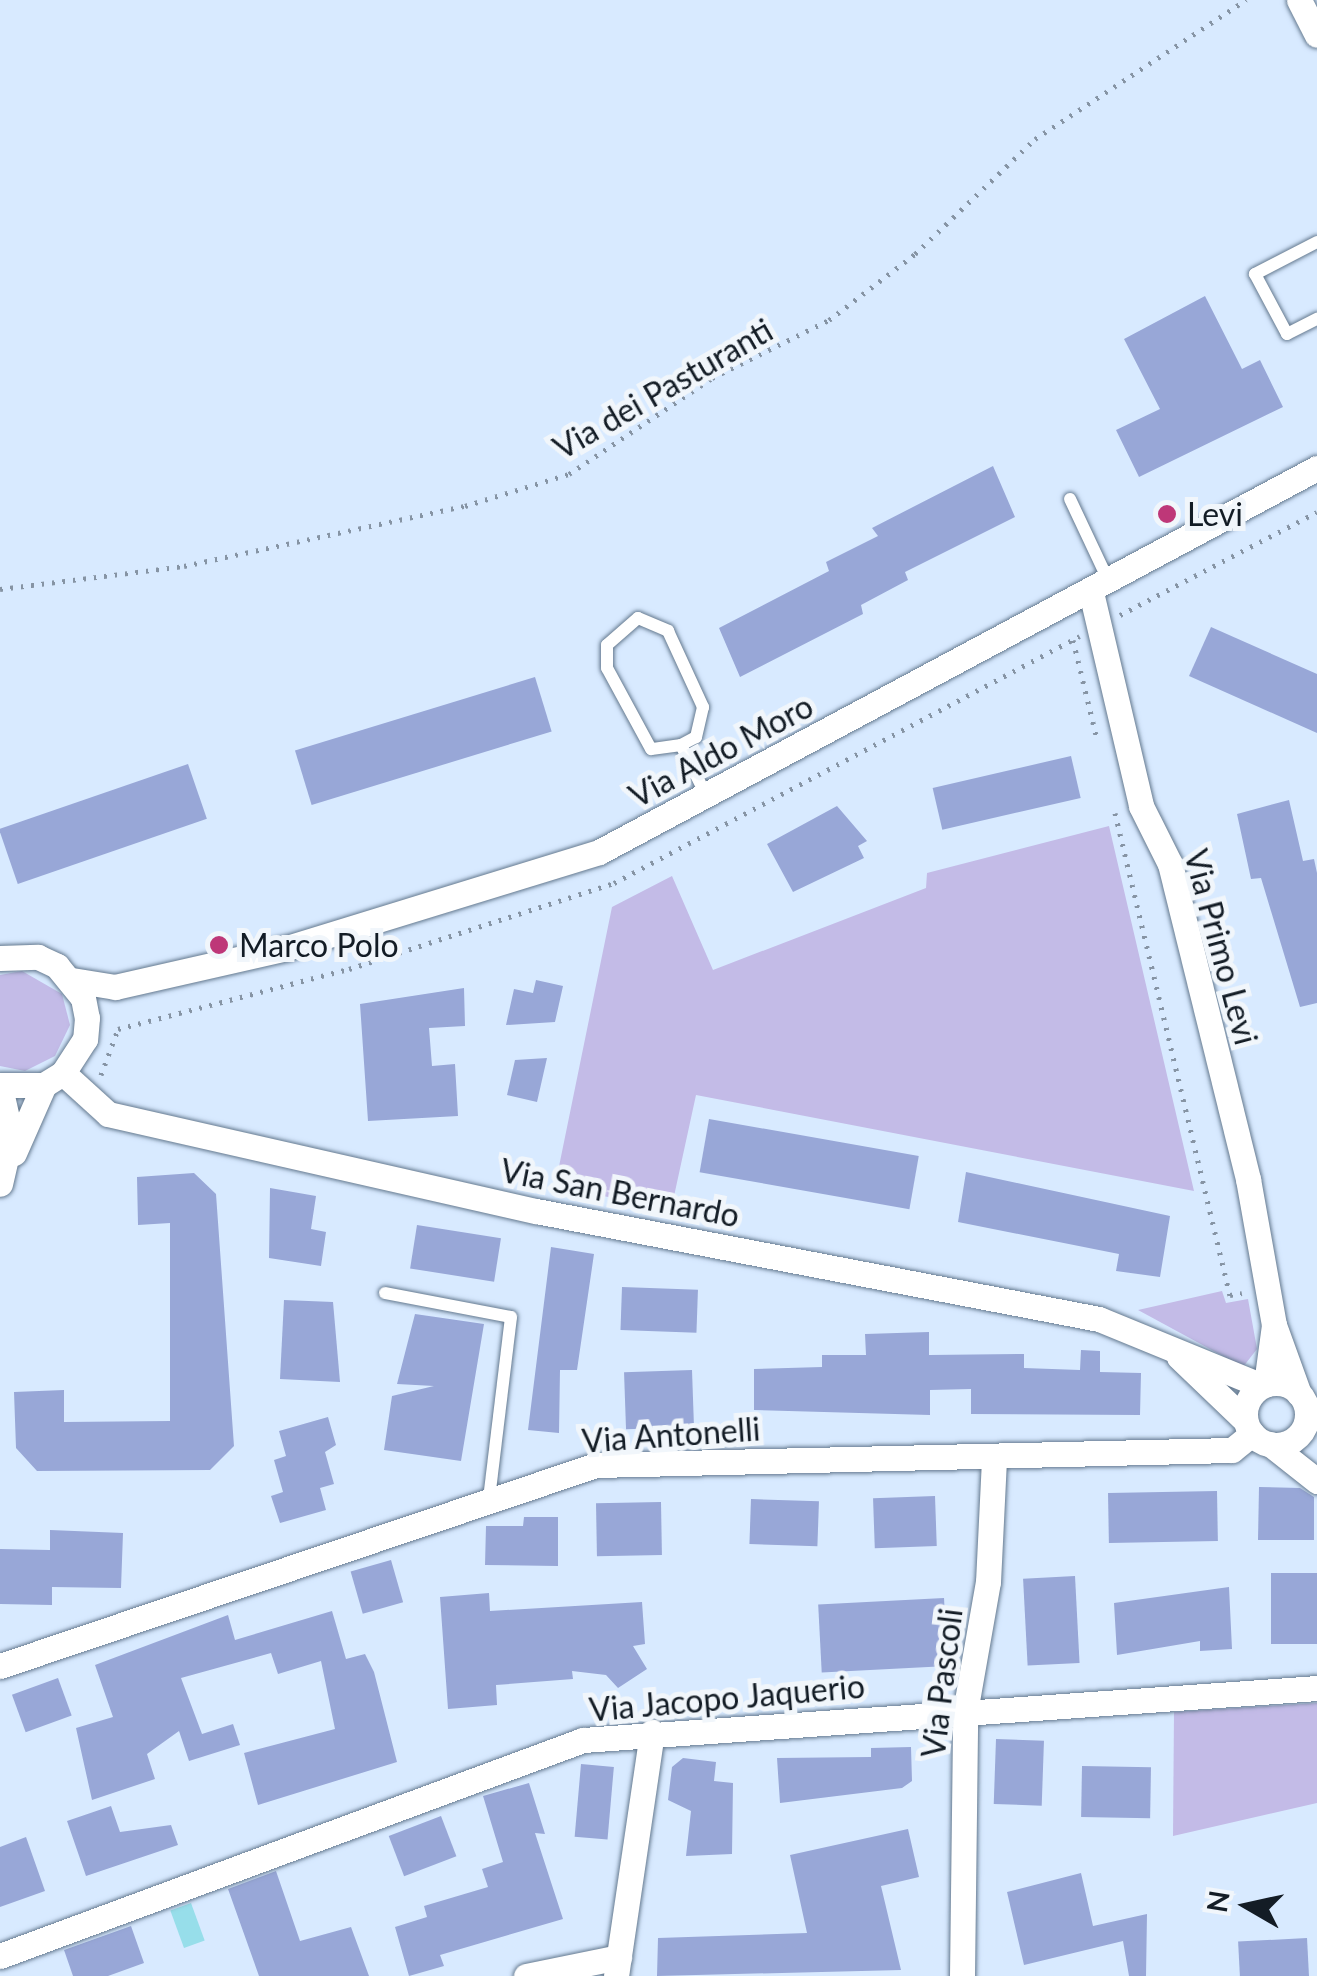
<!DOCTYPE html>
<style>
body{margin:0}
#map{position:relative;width:1317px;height:1976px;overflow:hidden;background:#d8eaff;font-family:Lato,sans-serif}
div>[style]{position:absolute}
.green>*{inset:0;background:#c3bbe7}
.water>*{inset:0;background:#97deea;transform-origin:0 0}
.building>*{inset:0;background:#98a7d7;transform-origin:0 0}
.path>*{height:5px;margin-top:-2.5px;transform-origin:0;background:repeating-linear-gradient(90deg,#8694a4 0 2.5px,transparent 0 10.5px)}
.roads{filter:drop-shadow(0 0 2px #64798f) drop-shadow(0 0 2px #64798f)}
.lane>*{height:12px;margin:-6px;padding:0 6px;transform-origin:6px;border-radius:6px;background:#fff}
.street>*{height:25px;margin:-12.5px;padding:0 12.5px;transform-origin:12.5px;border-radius:12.5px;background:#fff}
.street>.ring{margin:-12.5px;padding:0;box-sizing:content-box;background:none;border:25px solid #fff;border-radius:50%}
.dots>*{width:28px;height:28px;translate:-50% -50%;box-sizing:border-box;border:5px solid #f1f6fb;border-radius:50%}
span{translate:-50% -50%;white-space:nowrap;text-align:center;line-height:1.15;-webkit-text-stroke:10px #f1f6fb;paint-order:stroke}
.street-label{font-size:32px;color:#131c25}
.poi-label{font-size:32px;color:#131c25}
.left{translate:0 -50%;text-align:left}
.north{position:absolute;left:1197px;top:1856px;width:100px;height:100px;-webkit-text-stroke:8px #f1f6fb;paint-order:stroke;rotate:279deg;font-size:28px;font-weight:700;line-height:40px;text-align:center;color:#131c25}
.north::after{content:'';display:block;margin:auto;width:35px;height:45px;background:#131c25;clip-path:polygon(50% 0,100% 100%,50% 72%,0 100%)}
</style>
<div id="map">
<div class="green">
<i style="clip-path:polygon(1109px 826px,1194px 1191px,696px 1095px,671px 1210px,555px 1186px,612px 907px,672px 876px,713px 970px,926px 888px,927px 873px)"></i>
<i style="clip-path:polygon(22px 971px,62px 994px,70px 1025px,55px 1056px,25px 1071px,0 1066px,0 975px)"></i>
<i style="clip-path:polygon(1222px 1291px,1226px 1303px,1248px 1299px,1257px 1349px,1243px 1367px,1138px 1310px)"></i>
<i style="clip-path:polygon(1317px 1703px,1317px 1803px,1173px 1836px,1174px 1712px)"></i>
</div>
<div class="water">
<i style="left:191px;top:1903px;width:40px;height:22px;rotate:70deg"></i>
</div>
<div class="building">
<i style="clip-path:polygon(1205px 296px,1242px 369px,1260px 360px,1283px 407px,1139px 477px,1116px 430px,1160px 409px,1124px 339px)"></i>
<i style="clip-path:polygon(993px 466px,1015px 517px,905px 572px,908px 580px,861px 605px,863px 614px,740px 677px,719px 628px,829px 571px,826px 562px,878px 536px,872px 528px)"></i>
<i style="clip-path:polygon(1211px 627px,1317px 674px,1317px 733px,1189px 676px)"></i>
<i style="left:535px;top:677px;width:57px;height:251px;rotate:73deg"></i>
<i style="left:1071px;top:756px;width:43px;height:142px;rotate:77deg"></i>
<i style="left:188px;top:764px;width:58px;height:200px;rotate:71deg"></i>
<i style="clip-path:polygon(1289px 800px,1303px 861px,1314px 859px,1317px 873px,1317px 1003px,1300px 1007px,1261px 878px,1251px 879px,1237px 814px)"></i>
<i style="clip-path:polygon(837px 806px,867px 841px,858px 846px,864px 858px,793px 892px,767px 844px)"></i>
<i style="clip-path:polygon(536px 980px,563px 986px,555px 1022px,506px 1025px,514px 989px,533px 993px)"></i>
<i style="clip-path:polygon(464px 988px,465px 1026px,429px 1028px,432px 1066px,455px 1064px,458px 1116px,368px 1121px,360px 1004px)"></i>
<i style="clip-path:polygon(547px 1058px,537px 1102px,507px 1095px,515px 1060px)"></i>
<i style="left:709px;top:1119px;width:213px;height:54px;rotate:10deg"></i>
<i style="clip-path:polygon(966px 1172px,1170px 1216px,1160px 1277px,1116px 1271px,1119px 1254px,958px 1222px)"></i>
<i style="clip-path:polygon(194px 1173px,216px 1194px,234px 1446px,210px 1470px,37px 1471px,16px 1448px,14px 1392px,64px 1390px,64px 1422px,170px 1421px,170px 1223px,138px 1225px,137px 1177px)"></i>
<i style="clip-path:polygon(270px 1188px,316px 1196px,311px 1229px,326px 1232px,321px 1266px,269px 1258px)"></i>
<i style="left:417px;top:1225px;width:85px;height:44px;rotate:9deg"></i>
<i style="clip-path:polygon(551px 1247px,594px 1254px,577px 1370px,560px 1370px,559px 1433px,528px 1430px)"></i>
<i style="left:622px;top:1287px;width:76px;height:43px;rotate:2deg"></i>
<i style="clip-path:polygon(284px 1300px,333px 1302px,340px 1382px,280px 1379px)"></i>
<i style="clip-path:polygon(415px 1314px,484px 1324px,461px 1461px,384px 1450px,392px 1396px,434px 1386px,397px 1384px)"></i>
<i style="clip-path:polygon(929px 1332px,929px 1355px,1024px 1354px,1024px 1368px,1080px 1370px,1081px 1350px,1100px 1351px,1100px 1372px,1141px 1373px,1140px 1415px,971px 1414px,971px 1389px,930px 1390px,930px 1415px,754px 1410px,754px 1369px,822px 1367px,822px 1355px,866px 1355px,865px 1334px)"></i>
<i style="left:692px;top:1370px;width:57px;height:68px;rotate:88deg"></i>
<i style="clip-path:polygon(328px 1417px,336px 1445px,325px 1452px,334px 1484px,320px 1488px,326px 1510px,280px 1523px,271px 1496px,283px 1492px,274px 1460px,286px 1456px,279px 1431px)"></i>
<i style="clip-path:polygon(1259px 1487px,1300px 1488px,1314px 1497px,1314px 1540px,1258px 1540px)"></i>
<i style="left:1217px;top:1491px;width:50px;height:109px;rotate:89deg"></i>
<i style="left:935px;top:1496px;width:50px;height:62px;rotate:88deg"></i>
<i style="left:751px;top:1499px;width:68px;height:45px;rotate:2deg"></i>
<i style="left:661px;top:1502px;width:53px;height:65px;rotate:89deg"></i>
<i style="clip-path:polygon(524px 1517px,558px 1517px,558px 1566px,485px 1565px,486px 1526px,523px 1526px)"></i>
<i style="clip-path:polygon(50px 1530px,123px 1533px,121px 1588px,52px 1587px,52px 1605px,0 1604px,0 1549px,50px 1550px)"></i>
<i style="left:391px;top:1560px;width:44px;height:42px;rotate:74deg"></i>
<i style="left:1317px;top:1573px;width:71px;height:46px;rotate:90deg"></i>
<i style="left:1075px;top:1576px;width:87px;height:52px;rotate:87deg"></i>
<i style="clip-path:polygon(1229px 1587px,1232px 1649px,1200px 1651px,1200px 1641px,1117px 1655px,1114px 1603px)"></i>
<i style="clip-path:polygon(489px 1593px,490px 1611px,642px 1602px,645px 1644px,633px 1646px,647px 1669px,618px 1688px,606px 1675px,572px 1671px,573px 1679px,496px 1685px,497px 1705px,448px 1709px,440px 1597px)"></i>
<i style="left:944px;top:1598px;width:68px;height:126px;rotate:87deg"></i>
<i style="clip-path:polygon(332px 1611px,346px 1659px,365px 1654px,374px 1672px,397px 1762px,258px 1805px,244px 1753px,335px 1729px,321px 1661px,278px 1674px,271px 1653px,181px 1678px,202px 1734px,233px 1724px,240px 1745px,189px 1761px,179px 1731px,147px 1754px,155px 1779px,92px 1800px,76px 1728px,113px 1717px,95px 1665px,228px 1615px,235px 1640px)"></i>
<i style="left:58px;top:1678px;width:40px;height:49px;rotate:70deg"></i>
<i style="left:996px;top:1739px;width:48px;height:65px;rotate:2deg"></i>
<i style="clip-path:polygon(911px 1747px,912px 1781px,902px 1788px,780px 1803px,777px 1758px,871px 1757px,871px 1748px)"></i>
<i style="clip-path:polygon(683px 1758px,716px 1762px,714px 1781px,733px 1783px,732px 1854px,686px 1856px,691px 1811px,668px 1800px,672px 1767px)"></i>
<i style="left:581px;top:1764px;width:33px;height:73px;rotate:5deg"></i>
<i style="left:1082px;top:1766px;width:69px;height:51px;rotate:1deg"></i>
<i style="clip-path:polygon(529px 1783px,545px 1834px,535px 1833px,563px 1919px,440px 1955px,444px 1966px,409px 1976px,395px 1927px,427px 1917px,424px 1906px,488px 1887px,482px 1869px,503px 1862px,483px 1796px)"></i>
<i style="clip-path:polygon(111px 1806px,120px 1832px,171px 1825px,178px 1845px,86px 1876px,67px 1821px)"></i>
<i style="left:441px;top:1816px;width:43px;height:56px;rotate:69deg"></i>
<i style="clip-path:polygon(908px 1829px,919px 1877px,881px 1886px,901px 1970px,657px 1976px,658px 1938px,807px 1933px,790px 1855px)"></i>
<i style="clip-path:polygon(26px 1837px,45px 1891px,0 1907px,0 1847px)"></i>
<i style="clip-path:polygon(276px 1871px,300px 1941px,351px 1927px,369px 1976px,259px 1976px,228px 1889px)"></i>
<i style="clip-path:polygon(1081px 1873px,1093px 1926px,1147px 1914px,1146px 1976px,1129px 1976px,1123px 1941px,1024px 1965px,1007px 1892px)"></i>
<i style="clip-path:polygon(131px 1926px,144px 1963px,108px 1976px,73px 1976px,64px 1950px)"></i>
<i style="left:1307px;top:1938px;width:38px;height:69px;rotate:87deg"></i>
</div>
<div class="path">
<i style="left:0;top:589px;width:185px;rotate:-7.1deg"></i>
<i style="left:184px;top:566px;width:287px;rotate:-12.1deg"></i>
<i style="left:465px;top:506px;width:109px;rotate:-17.1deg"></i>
<i style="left:569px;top:474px;width:172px;rotate:-33.9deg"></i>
<i style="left:712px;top:378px;width:131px;rotate:-26.4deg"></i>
<i style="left:829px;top:320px;width:108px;rotate:-37.5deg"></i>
<i style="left:915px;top:254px;width:166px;rotate:-43.8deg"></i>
<i style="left:1035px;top:139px;width:253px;rotate:-33.4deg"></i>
<i style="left:1120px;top:615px;width:222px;rotate:-27.6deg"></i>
<i style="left:1073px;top:640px;width:102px;rotate:76.4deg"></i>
<i style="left:1115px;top:813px;width:496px;rotate:76.6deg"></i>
<i style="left:1230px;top:1295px;width:12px;rotate:-9deg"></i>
<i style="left:101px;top:1075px;width:49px;rotate:-69.7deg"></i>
<i style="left:118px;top:1029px;width:239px;rotate:-14.6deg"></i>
<i style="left:349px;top:969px;width:279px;rotate:-18deg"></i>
<i style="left:614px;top:883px;width:527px;rotate:-27.93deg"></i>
</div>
<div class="roads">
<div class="lane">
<i style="left:1317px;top:242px;width:70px;rotate:152.7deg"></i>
<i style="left:1255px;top:274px;width:68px;rotate:61.9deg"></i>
<i style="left:1287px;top:334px;width:34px;rotate:-27deg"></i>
<i style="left:1070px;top:499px;width:92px;rotate:64.8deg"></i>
<i style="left:681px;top:745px;width:30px;rotate:172deg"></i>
<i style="left:651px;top:749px;width:92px;rotate:-118.5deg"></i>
<i style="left:607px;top:668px;width:23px;rotate:-90deg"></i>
<i style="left:607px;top:645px;width:41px;rotate:-41.1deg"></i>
<i style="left:638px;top:618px;width:33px;rotate:23deg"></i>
<i style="left:668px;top:631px;width:84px;rotate:65.3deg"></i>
<i style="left:703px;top:707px;width:31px;rotate:103deg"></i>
<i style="left:696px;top:737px;width:17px;rotate:152deg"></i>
<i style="left:681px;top:745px;width:56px;rotate:63.4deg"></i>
<i style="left:385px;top:1293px;width:128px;rotate:10.8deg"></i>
<i style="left:511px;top:1317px;width:183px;rotate:96.9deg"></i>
</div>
<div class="street">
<i style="left:1299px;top:0;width:39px;rotate:63deg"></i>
<i style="left:1091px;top:592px;width:220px;rotate:76.8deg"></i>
<i style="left:1141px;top:806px;width:65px;rotate:63.4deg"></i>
<i style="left:1170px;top:864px;width:325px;rotate:76.1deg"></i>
<i style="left:1248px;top:1179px;width:148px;rotate:79.9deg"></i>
<i style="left:1274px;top:1325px;width:60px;rotate:97.7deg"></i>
<i style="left:0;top:958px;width:38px;rotate:-2deg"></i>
<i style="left:38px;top:957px;width:21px;rotate:25deg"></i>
<i style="left:57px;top:966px;width:41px;rotate:50.9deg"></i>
<i style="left:83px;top:998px;width:20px;rotate:79deg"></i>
<i style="left:87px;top:1018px;width:21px;rotate:95deg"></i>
<i style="left:85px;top:1039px;width:40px;rotate:122.9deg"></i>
<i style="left:63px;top:1073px;width:22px;rotate:148deg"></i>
<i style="left:44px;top:1085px;width:44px;rotate:180deg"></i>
<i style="left:72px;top:980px;width:44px;rotate:9.2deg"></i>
<i style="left:115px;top:987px;width:176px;rotate:-12.8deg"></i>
<i style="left:287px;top:948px;width:326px;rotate:-17.1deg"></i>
<i style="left:599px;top:852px;width:814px;rotate:-28.14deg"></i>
<i style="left:63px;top:1073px;width:61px;rotate:42.3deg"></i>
<i style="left:108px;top:1114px;width:439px;rotate:12.8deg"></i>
<i style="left:536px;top:1211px;width:573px;rotate:10.86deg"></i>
<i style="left:1099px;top:1319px;width:176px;rotate:22.3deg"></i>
<i style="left:0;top:1087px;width:50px;rotate:77.3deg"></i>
<i style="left:11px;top:1136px;width:49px;rotate:102.9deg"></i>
<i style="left:14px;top:1153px;width:74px;rotate:-66.2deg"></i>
<i style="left:1274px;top:1325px;width:73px;rotate:70.1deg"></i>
<i style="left:1179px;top:1357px;width:91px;rotate:43.7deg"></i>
<i class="ring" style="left:1245px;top:1383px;width:37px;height:37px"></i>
<i style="left:1270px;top:1444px;width:60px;rotate:38.2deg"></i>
<i style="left:0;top:1666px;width:629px;rotate:-18.64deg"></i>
<i style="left:596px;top:1465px;width:636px;rotate:-1.35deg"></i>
<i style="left:1232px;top:1450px;width:26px;rotate:-39deg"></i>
<i style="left:0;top:1956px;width:622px;rotate:-20.33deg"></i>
<i style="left:583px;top:1740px;width:736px;rotate:-4.05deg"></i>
<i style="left:526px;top:1976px;width:95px;rotate:-11.5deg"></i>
<i style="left:616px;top:1976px;width:247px;rotate:-81.6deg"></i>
<i style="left:962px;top:1976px;width:264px;rotate:-89.3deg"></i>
<i style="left:965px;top:1712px;width:132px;rotate:-80deg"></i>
<i style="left:988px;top:1582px;width:123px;rotate:-87.2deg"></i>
</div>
</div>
<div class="dots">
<i style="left:1167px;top:514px;background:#be3778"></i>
<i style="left:219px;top:945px;background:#be3778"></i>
</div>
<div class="street-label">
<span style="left:663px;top:389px;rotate:-30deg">Via dei Pasturanti</span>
<span style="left:721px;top:751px;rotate:-28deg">Via Aldo Moro</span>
<span style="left:1221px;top:947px;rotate:75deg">Via Primo Levi</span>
<span style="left:620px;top:1193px;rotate:11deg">Via San Bernardo</span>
<span style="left:671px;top:1435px;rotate:-4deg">Via Antonelli</span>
<span style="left:942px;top:1683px;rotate:-83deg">Via Pascoli</span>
<span style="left:727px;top:1698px;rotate:-5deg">Via Jacopo Jaquerio</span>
</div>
<div class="poi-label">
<span class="left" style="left:1187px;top:514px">Levi</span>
<span class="left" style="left:239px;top:945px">Marco Polo</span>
</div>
<div class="north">N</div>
</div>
